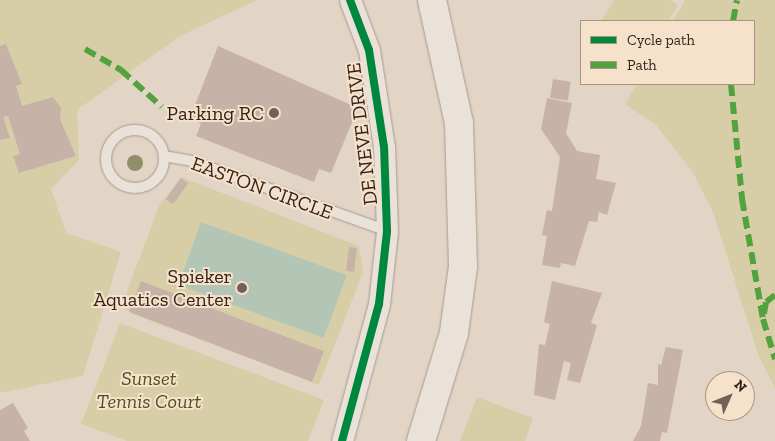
<!DOCTYPE html>
<style>
body{margin:0}
#map{position:relative;width:775px;height:441px;overflow:hidden;background:#e3d5c6;font-family:"Zilla Slab",serif}
div>[style]{position:absolute}
.green>*{inset:0;background:#d7cea8}
.water>*{inset:0;background:#b3c6b6;transform-origin:0 0}
.building>*{inset:0;background:#c7b2a7;transform-origin:0 0}
.roads{filter:drop-shadow(0 0 1px #a79a90) drop-shadow(0 0 1px #a79a90)}
.service>*{height:10px;margin:-5px;padding:0 5px;transform-origin:5px;border-radius:5px;background:#eae2d9}
.service>.ring{margin:-5px;padding:0;box-sizing:content-box;background:none;border:10px solid #eae2d9;border-radius:50%}
.minor>*{height:21px;margin:-10.5px;padding:0 10.5px;transform-origin:10.5px;border-radius:10.5px;background:#eae2d9}
.secondary>*{height:28px;margin:-14px;padding:0 14px;transform-origin:14px;border-radius:14px;background:#eae2d9}
.quiet>*{height:6px;margin-top:-3px;transform-origin:0;background:repeating-linear-gradient(90deg,#53a240 0 12px,transparent 0 18px)}
.cycleway>*{height:8px;margin:-4px;padding:0 4px;transform-origin:4px;border-radius:4px;background:#00873e}
.trees>*{width:16px;height:16px;margin:-8px;border-radius:50%;background:#928d6b}
.dots>*{width:14px;height:14px;translate:-50% -50%;box-sizing:border-box;border:2px solid #f6e1ca;border-radius:50%}
span{translate:-50% -50%;white-space:nowrap;text-align:center;line-height:1.15;-webkit-text-stroke:4px #f6e1ca;paint-order:stroke}
.poi-label{font-size:20px;color:#34221a}
.right{translate:-100% -50%;text-align:right}
.street-label{font-size:20px;color:#34221a}
.park-label{font-size:20px;color:#4f5220;font-style:italic}
.legend{position:absolute;left:580px;top:20px;width:175px;height:65px;box-sizing:border-box;background:#f6e1ca;border:1px solid #a89584;margin:0;padding:6px 9px;list-style:none;font-size:15px;color:#34221a}
.legend li{display:flex;align-items:center;gap:10px;height:25px}
.legend b{width:25px;border:1px solid #a89584}
.north{position:absolute;left:705px;top:371px;width:50px;height:50px;box-sizing:border-box;background:#f6e1ca;border:1px solid #a89584;border-radius:50%;rotate:46deg;font-size:14px;font-weight:700;line-height:20px;text-align:center;color:#34221a}
.north::after{content:'';display:block;margin:auto;width:18px;height:22px;background:#716156;clip-path:polygon(50% 0,100% 100%,50% 72%,0 100%)}
</style>
<div id="map">
<div class="green">
<i style="clip-path:polygon(0 0,257px 0,180px 36px,77px 110px,79px 160px,51px 189px,66px 233px,121px 252px,83px 376px,0 393px)"></i>
<i style="clip-path:polygon(614px 0,670px 0,678px 5px,668px 21px,601px 21px)"></i>
<i style="clip-path:polygon(685px 0,775px 0,775px 388px,759px 357px,713px 212px,692px 171px,656px 125px,625px 104px,637px 84px,754px 84px,754px 21px,673px 21px)"></i>
<i style="clip-path:polygon(181px 177px,359px 246px,363px 272px,319px 385px,130px 313px,122px 305px,159px 206px)"></i>
<i style="clip-path:polygon(120px 323px,324px 400px,308px 441px,127px 441px,81px 424px)"></i>
<i style="clip-path:polygon(477px 397px,533px 418px,525px 441px,460px 441px)"></i>
</div>
<div class="water">
<i style="left:201px;top:222px;width:155px;height:67px;rotate:20deg"></i>
</div>
<div class="building">
<i style="clip-path:polygon(6px 44px,22px 84px,16px 86px,22px 106px,53px 97px,61px 108px,60px 119px,76px 156px,19px 173px,13px 156px,20px 154px,8px 116px,3px 117px,10px 138px,0 140px,0 46px)"></i>
<i style="clip-path:polygon(218px 46px,358px 108px,331px 173px,319px 169px,314px 182px,196px 136px,201px 124px,190px 118px)"></i>
<i style="left:553px;top:79px;width:18px;height:19px;rotate:9deg"></i>
<i style="clip-path:polygon(547px 98px,572px 103px,566px 133px,577px 151px,600px 155px,596px 179px,616px 183px,607px 215px,599px 212px,597px 222px,589px 221px,575px 266px,561px 263px,560px 268px,542px 265px,547px 236px,542px 235px,547px 210px,552px 211px,560px 157px,541px 129px)"></i>
<i style="left:181px;top:178px;width:9px;height:26px;rotate:36deg"></i>
<i style="left:349px;top:247px;width:8px;height:24px;rotate:7deg"></i>
<i style="left:141px;top:281px;width:196px;height:33px;rotate:21deg"></i>
<i style="clip-path:polygon(552px 281px,602px 293px,591px 323px,597px 325px,580px 383px,567px 380px,571px 363px,564px 361px,555px 400px,534px 395px,539px 344px,545px 345px,550px 324px,544px 322px)"></i>
<i style="clip-path:polygon(666px 347px,683px 350px,667px 433px,662px 432px,660px 441px,633px 441px,641px 426px,648px 383px,658px 385px,658px 364px,661px 365px)"></i>
<i style="clip-path:polygon(13px 403px,28px 428px,24px 431px,30px 441px,0 441px,0 410px)"></i>
</div>
<div class="roads">
<div class="service">
<i class="ring" style="left:106px;top:130px;width:48px;height:48px"></i>
<i style="left:164px;top:156px;width:28px;rotate:10deg"></i>
<i style="left:192px;top:161px;width:207px;rotate:19.7deg"></i>
</div>
<div class="minor">
<i style="left:342px;top:441px;width:142px;rotate:-74.9deg"></i>
<i style="left:379px;top:304px;width:73px;rotate:-83.7deg"></i>
<i style="left:387px;top:231px;width:84px;rotate:-92deg"></i>
<i style="left:384px;top:147px;width:98px;rotate:-98.8deg"></i>
<i style="left:369px;top:50px;width:53px;rotate:-110.8deg"></i>
</div>
<div class="secondary">
<i style="left:421px;top:441px;width:113px;rotate:-73deg"></i>
<i style="left:454px;top:333px;width:68px;rotate:-82.3deg"></i>
<i style="left:463px;top:266px;width:143px;rotate:-91.6deg"></i>
<i style="left:459px;top:123px;width:126px;rotate:-102.4deg"></i>
</div>
</div>
<div class="quiet">
<i style="left:733px;top:21px;width:21px;rotate:-79deg"></i>
<i style="left:85px;top:49px;width:42px;rotate:30.3deg"></i>
<i style="left:121px;top:70px;width:55px;rotate:42.1deg"></i>
<i style="left:731px;top:84px;width:116px;rotate:84.5deg"></i>
<i style="left:742px;top:199px;width:122px;rotate:80.1deg"></i>
<i style="left:775px;top:295px;width:11px;rotate:142deg"></i>
<i style="left:766px;top:302px;width:17px;rotate:100deg"></i>
<i style="left:763px;top:319px;width:42px;rotate:73.3deg"></i>
</div>
<div class="cycleway">
<i style="left:342px;top:441px;width:142px;rotate:-74.9deg"></i>
<i style="left:379px;top:304px;width:73px;rotate:-83.7deg"></i>
<i style="left:387px;top:231px;width:84px;rotate:-92deg"></i>
<i style="left:384px;top:147px;width:98px;rotate:-98.8deg"></i>
<i style="left:369px;top:50px;width:53px;rotate:-110.8deg"></i>
</div>
<div class="trees">
<i style="left:135px;top:163px"></i>
</div>
<div class="dots">
<i style="left:274px;top:113px;background:#716156"></i>
<i style="left:242px;top:288px;background:#716156"></i>
</div>
<div class="poi-label">
<span class="right" style="left:264px;top:113px">Parking RC</span>
<span class="right" style="left:232px;top:288px">Spieker<br>Aquatics Center</span>
</div>
<div class="street-label">
<span style="left:362px;top:134px;rotate:-97deg">DE NEVE DRIVE</span>
<span style="left:262px;top:188px;rotate:20deg">EASTON CIRCLE</span>
</div>
<div class="park-label">
<span style="left:149px;top:390px">Sunset<br>Tennis Court</span>
</div>
<ul class="legend">
<li><b style="height:6px;background:#00873e"></b>Cycle path</li>
<li><b style="height:6px;background:#53a240"></b>Path</li>
</ul>
<div class="north">N</div>
</div>
